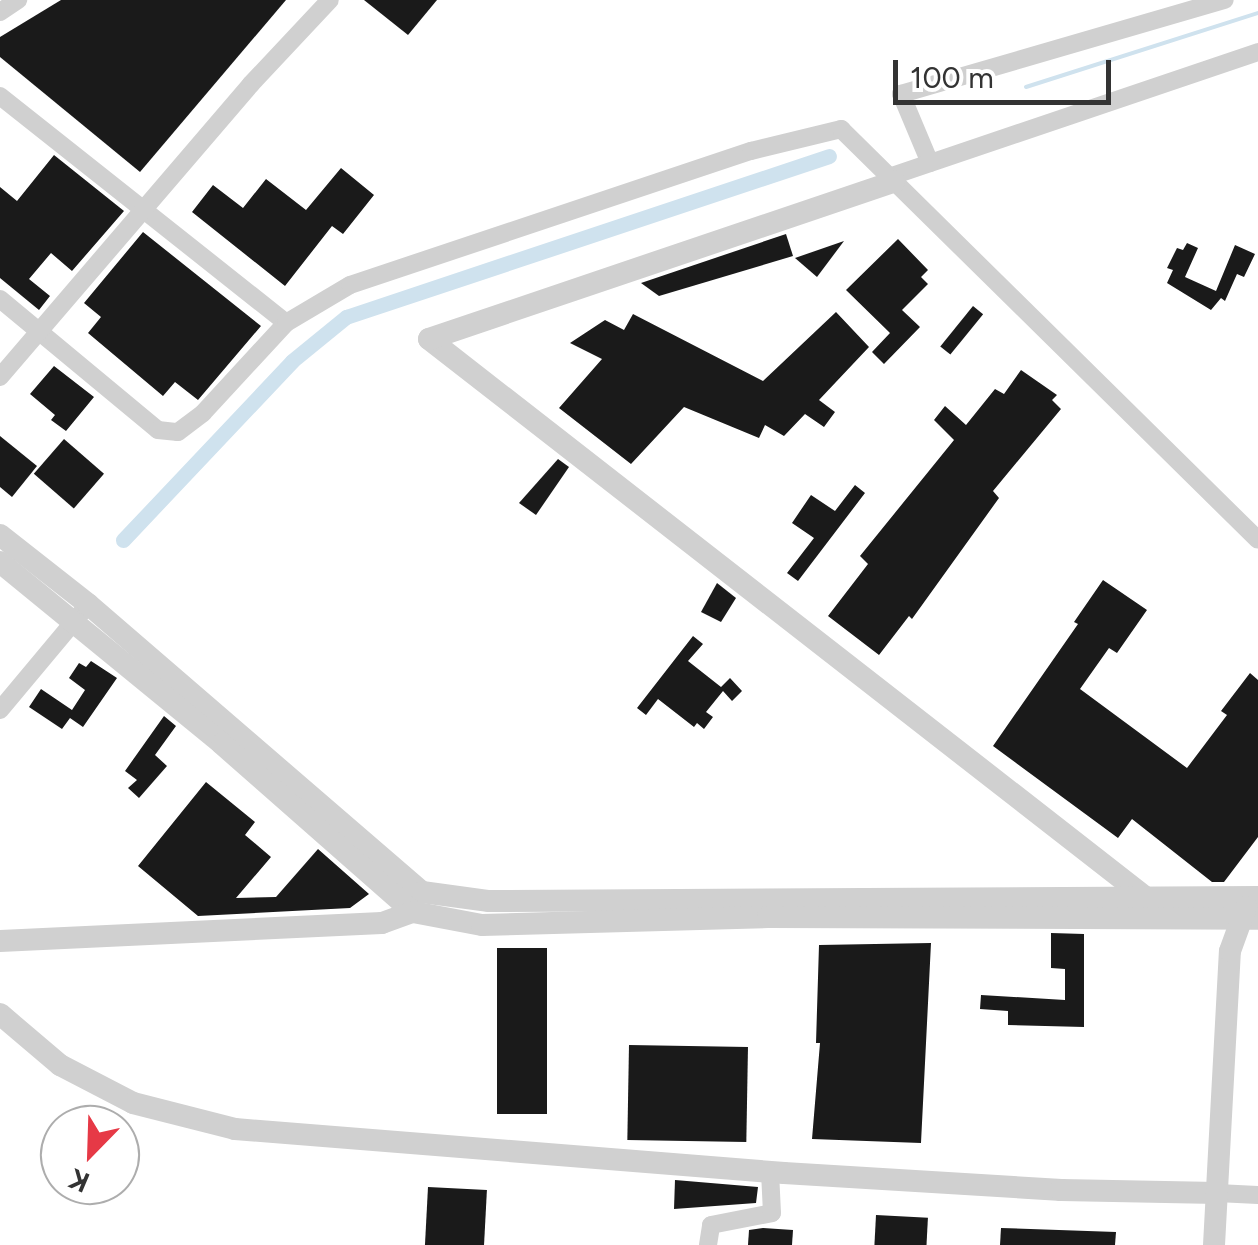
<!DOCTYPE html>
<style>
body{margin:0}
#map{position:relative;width:1258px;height:1245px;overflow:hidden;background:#fff;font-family:Figtree,sans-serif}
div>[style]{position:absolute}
.stream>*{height:4px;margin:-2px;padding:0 2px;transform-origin:2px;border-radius:2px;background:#cfe2ee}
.canal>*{height:15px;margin:-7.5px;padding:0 7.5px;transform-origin:7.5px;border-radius:7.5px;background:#cfe2ee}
.building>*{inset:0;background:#1a1a1a;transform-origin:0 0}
.minor>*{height:18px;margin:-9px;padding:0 9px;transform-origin:9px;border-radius:9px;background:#d0d0d0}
.tertiary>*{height:22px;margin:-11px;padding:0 11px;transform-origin:11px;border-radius:11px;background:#d0d0d0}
span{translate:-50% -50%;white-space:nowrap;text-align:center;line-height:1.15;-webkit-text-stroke:10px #fff;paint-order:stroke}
.north{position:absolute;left:40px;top:1105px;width:100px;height:100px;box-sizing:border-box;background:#fff;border:2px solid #adadad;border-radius:50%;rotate:203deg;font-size:28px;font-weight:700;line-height:40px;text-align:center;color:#333}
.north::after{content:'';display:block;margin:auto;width:35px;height:45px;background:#e63946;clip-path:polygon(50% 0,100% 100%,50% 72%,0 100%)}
.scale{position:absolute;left:893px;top:60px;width:218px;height:45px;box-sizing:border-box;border:5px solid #333;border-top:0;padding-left:12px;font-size:30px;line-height:35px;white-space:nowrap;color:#333;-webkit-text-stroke:8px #fff;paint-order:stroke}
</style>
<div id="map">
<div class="stream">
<i style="left:1026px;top:87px;width:244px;rotate:-17.7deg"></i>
</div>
<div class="canal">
<i style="left:123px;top:540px;width:246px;rotate:-46.6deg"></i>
<i style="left:292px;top:361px;width:70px;rotate:-39.2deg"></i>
<i style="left:346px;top:317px;width:509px;rotate:-18.43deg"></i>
</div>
<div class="building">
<i style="clip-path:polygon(61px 0,286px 0,140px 172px,0 57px,0 37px)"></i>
<i style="clip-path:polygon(364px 0,437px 0,408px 35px)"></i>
<i style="clip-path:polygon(54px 155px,124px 211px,72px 271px,51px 253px,29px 279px,50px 296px,39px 310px,0 278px,0 187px,17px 201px)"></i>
<i style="clip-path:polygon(341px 168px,374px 195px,343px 234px,332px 226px,285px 286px,192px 212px,213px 185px,243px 208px,266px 179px,306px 210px)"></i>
<i style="clip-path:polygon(143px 232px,261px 326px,198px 400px,175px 382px,163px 396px,88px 333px,101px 317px,84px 303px)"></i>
<i style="clip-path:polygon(786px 234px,793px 256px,659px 296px,641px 283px)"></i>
<i style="clip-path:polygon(898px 239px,928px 270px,921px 277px,928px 284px,902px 310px,920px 327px,884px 364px,872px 352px,890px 333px,846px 290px)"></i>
<i style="clip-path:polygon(844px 241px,817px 277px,795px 258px)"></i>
<i style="clip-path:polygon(1187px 243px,1198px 248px,1185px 277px,1216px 291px,1235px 245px,1255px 254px,1244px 277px,1237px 274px,1225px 301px,1221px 298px,1211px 310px,1167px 283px,1173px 270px,1167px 268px,1177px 248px,1183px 250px)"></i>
<i style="left:973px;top:306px;width:13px;height:52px;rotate:39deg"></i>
<i style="clip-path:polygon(836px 312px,869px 347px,819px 400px,835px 412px,824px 427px,805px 414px,784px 436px,765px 425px,759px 438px,684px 407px,631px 464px,559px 408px,602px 359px,570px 343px,605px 320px,624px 330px,633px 314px,763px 381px)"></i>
<i style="clip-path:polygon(54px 366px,94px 397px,66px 431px,51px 420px,55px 415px,30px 394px)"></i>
<i style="clip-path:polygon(1021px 370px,1057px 395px,1052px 400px,1061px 409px,993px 491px,999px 498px,912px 619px,909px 616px,879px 655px,828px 616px,868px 564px,860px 556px,954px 440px,934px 420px,945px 406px,966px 425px,995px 389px,1004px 394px)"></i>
<i style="clip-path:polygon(0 436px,37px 466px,12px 497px,0 487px)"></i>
<i style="left:64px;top:439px;width:53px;height:46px;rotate:41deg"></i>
<i style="clip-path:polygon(558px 459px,569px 467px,536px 515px,519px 503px)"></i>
<i style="clip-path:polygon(855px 485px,865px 493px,798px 581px,787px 573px,814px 538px,792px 523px,811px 495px,835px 511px)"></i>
<i style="clip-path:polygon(1103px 580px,1147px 610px,1117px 653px,1109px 648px,1080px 689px,1187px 768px,1227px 715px,1221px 711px,1250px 673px,1258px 680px,1258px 837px,1224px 882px,1212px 882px,1132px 819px,1118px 838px,993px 746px,1078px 624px,1074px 622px)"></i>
<i style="clip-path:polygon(717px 583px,736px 598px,721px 622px,701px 612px)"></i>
<i style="clip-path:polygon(693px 636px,703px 644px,688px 661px,721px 687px,730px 678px,742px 691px,732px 701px,723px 691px,706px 712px,713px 717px,704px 729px,697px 723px,694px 727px,658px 699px,646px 715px,637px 708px)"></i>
<i style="clip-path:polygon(91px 661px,117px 678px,83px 727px,70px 718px,62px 729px,29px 707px,41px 689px,72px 710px,85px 690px,69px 678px,79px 663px,86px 667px)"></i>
<i style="clip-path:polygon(164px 716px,176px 726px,155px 755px,167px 766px,139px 798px,128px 788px,137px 780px,125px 771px)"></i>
<i style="clip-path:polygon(206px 782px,255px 822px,245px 835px,271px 857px,236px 898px,276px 897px,318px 849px,369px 894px,350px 908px,198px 916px,138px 866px)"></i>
<i style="clip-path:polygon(1051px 933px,1084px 934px,1084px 1027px,1008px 1025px,1008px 1011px,980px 1009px,981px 995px,1065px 1000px,1065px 969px,1051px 968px)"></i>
<i style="clip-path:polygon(931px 943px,921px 1143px,812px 1139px,820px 1043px,816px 1043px,819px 945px)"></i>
<i style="left:547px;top:948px;width:166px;height:50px;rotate:90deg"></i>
<i style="left:629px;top:1045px;width:119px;height:95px;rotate:1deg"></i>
<i style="clip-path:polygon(675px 1180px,758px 1187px,756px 1203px,674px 1209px)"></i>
<i style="left:428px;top:1187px;width:59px;height:58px;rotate:3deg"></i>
<i style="left:876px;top:1215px;width:52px;height:30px;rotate:3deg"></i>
<i style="clip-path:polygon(763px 1228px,793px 1230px,792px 1245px,748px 1245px,749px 1230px)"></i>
<i style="clip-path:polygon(1001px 1228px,1116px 1232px,1115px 1245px,1000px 1245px)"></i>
</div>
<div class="minor">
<i style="left:0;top:12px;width:22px;rotate:-34deg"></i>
<i style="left:0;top:96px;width:365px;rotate:38.4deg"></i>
<i style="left:930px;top:163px;width:75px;rotate:-112.8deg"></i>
<i style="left:901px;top:94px;width:337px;rotate:-16.2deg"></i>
<i style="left:889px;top:177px;width:390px;rotate:-18.7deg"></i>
<i style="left:0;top:299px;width:205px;rotate:39.7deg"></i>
<i style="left:158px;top:430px;width:20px;rotate:6deg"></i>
<i style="left:178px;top:432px;width:31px;rotate:-37deg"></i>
<i style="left:203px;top:413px;width:122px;rotate:-47.3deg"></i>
<i style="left:286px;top:323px;width:74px;rotate:-30.7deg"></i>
<i style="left:350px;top:285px;width:423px;rotate:-18.5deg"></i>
<i style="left:751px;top:151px;width:93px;rotate:-13.7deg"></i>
<i style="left:841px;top:129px;width:585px;rotate:44.58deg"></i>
<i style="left:0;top:377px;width:386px;rotate:-49.4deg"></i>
<i style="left:251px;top:84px;width:115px;rotate:-46.8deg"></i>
<i style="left:0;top:710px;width:128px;rotate:-50.1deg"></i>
<i style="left:1217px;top:1193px;width:41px;rotate:2.8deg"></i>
<i style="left:708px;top:1245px;width:20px;rotate:-81deg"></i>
<i style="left:711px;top:1225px;width:62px;rotate:-11.1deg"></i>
<i style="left:772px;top:1213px;width:41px;rotate:-92.8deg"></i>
</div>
<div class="tertiary">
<i style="left:429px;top:339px;width:913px;rotate:37.92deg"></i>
<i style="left:429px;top:339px;width:491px;rotate:-18.7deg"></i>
<i style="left:0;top:535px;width:112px;rotate:38.1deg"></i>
<i style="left:88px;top:604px;width:441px;rotate:40.8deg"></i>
<i style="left:422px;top:892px;width:68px;rotate:7.7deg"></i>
<i style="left:489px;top:901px;width:769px;rotate:-0.3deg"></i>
<i style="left:0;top:562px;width:287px;rotate:39.3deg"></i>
<i style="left:222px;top:744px;width:254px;rotate:41.3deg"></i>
<i style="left:413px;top:912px;width:70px;rotate:10.7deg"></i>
<i style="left:482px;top:925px;width:286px;rotate:-1.6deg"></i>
<i style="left:768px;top:917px;width:490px;rotate:0.2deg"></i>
<i style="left:0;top:941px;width:382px;rotate:-2.7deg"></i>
<i style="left:382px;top:923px;width:33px;rotate:-20deg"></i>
<i style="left:0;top:1014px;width:79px;rotate:40.4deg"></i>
<i style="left:60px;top:1065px;width:82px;rotate:27.5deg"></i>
<i style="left:133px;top:1103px;width:105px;rotate:14.3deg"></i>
<i style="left:235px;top:1129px;width:551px;rotate:4.58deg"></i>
<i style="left:784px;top:1173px;width:278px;rotate:3.5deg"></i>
<i style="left:1061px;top:1190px;width:156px;rotate:1.1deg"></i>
<i style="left:1214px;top:1245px;width:294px;rotate:-86.9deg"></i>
<i style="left:1230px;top:951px;width:47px;rotate:-70deg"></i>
</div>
<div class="north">K</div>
<div class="scale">100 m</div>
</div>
